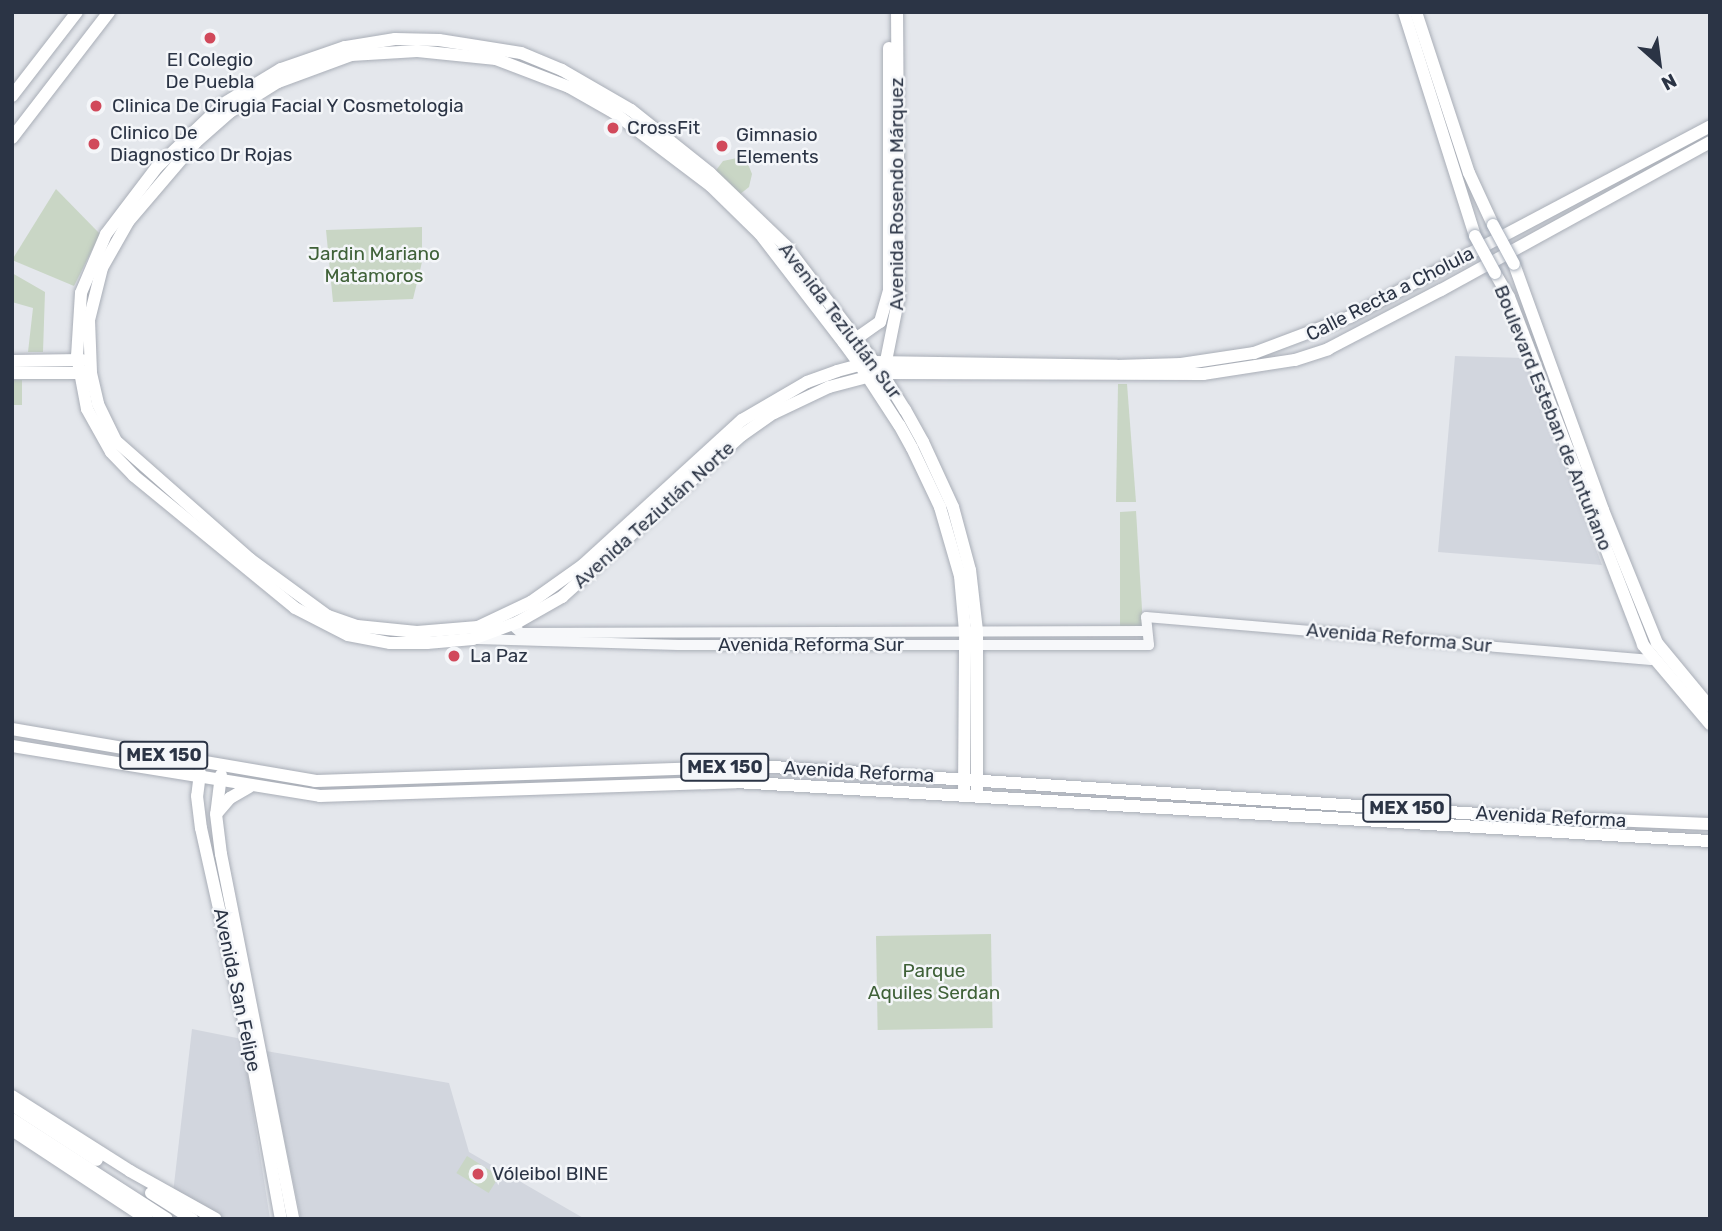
<!DOCTYPE html>
<meta charset="utf-8">
<style>
body{margin:0}
#map{position:relative;width:1722px;height:1231px;overflow:hidden;background:#e4e7ec;font-family:Rubik,sans-serif}
div>[style]{position:absolute}
.built>*{inset:0;background:#d2d6de}
.green>*{inset:0;background:#c9d6c5;transform-origin:0 0}
.roads{filter:drop-shadow(0 0 2px #a9aeb7) drop-shadow(0 0 2px #a9aeb7)}
.minor>*{height:10px;margin:-5px;padding:0 5px;transform-origin:5px;border-radius:5px;background:#f7f8fa}
.major>*{height:12px;margin:-6px;padding:0 6px;transform-origin:6px;border-radius:6px;background:#fff}
.bridges{filter:drop-shadow(0 0 2px #a3abb8) drop-shadow(0 0 2px #a3abb8)}
.major-bridge>*{height:12px;margin:-6px;padding:0 6px;transform-origin:6px;border-radius:6px;background:#fff}
.dots>*{width:19px;height:19px;translate:-50% -50%;box-sizing:border-box;border:4px solid #f4f6f9;border-radius:50%}
span{translate:-50% -50%;white-space:nowrap;text-align:center;line-height:1.15;-webkit-text-stroke:5px #f4f6f9;paint-order:stroke}
.shield-label span{padding:2px 5px;background:#f4f6f9;border:2px solid;border-radius:5px;-webkit-text-stroke-width:0}
.shield-label{font-size:18px;color:#2b3445;font-weight:700}
.poi-label{font-size:19px;color:#2b3445}
.left{translate:0 -50%;text-align:left}
.street-label{font-size:19px;color:#2b3445}
.park-label{font-size:19px;color:#3f6138}
.frame{position:absolute;inset:0;border:14px solid #2b3445;pointer-events:none}
.north{position:absolute;left:1624px;top:28px;width:70px;height:70px;-webkit-text-stroke:5px #f4f6f9;paint-order:stroke;rotate:152deg;font-size:19px;font-weight:700;line-height:28px;text-align:center;color:#2b3445}
.north::after{content:'';display:block;margin:auto;width:24px;height:32px;background:#2b3445;clip-path:polygon(50% 0,100% 100%,50% 72%,0 100%)}
</style>
<div id="map">
<div class="built">
<i style="clip-path:polygon(1455px 356px,1524px 358px,1602px 565px,1438px 552px)"></i>
<i style="clip-path:polygon(192px 1029px,242px 1039px,270px 1219px,224px 1219px,173px 1193px)"></i>
<i style="clip-path:polygon(266px 1051px,449px 1083px,469px 1152px,585px 1219px,301px 1219px)"></i>
</div>
<div class="green">
<i style="clip-path:polygon(737px 158px,748px 164px,752px 174px,749px 187px,739px 195px,714px 173px,723px 161px)"></i>
<i style="clip-path:polygon(56px 189px,100px 234px,74px 286px,12px 260px)"></i>
<i style="clip-path:polygon(422px 227px,422px 262px,413px 299px,333px 302px,326px 230px)"></i>
<i style="clip-path:polygon(12px 273px,45px 292px,43px 352px,28px 352px,33px 308px,12px 302px)"></i>
<i style="left:12px;top:380px;width:10px;height:25px"></i>
<i style="clip-path:polygon(1118px 384px,1127px 384px,1136px 502px,1116px 502px)"></i>
<i style="clip-path:polygon(1136px 511px,1143px 626px,1120px 627px,1120px 512px)"></i>
<i style="left:991px;top:934px;width:94px;height:115px;rotate:89deg"></i>
<i style="left:467px;top:1156px;width:38px;height:20px;rotate:32deg"></i>
</div>
<div class="roads">
<div class="minor">
<i style="left:511px;top:624px;width:13px;rotate:42deg"></i>
<i style="left:521px;top:633px;width:626px;rotate:-0.18deg"></i>
<i style="left:477px;top:639px;width:201px;rotate:1.7deg"></i>
<i style="left:678px;top:645px;width:471px"></i>
<i style="left:1149px;top:645px;width:28px;rotate:-96deg"></i>
<i style="left:1146px;top:617px;width:507px;rotate:4.87deg"></i>
</div>
<div class="major">
<i style="left:1404px;top:12px;width:235px;rotate:72.4deg"></i>
<i style="left:1416px;top:12px;width:169px;rotate:71.8deg"></i>
<i style="left:1469px;top:173px;width:57px;rotate:65.2deg"></i>
<i style="left:12px;top:96px;width:106px;rotate:-52.3deg"></i>
<i style="left:12px;top:138px;width:159px;rotate:-52.4deg"></i>
<i style="left:1514px;top:264px;width:262px;rotate:70.1deg"></i>
<i style="left:1603px;top:510px;width:144px;rotate:67.9deg"></i>
<i style="left:1657px;top:643px;width:83px;rotate:50.4deg"></i>
<i style="left:1495px;top:273px;width:28px;rotate:60deg"></i>
<i style="left:1509px;top:297px;width:373px;rotate:68.9deg"></i>
<i style="left:1643px;top:645px;width:104px;rotate:49.7deg"></i>
<i style="left:857px;top:338px;width:28px;rotate:-35deg"></i>
<i style="left:880px;top:322px;width:33px;rotate:-74deg"></i>
<i style="left:889px;top:290px;width:242px;rotate:-90deg"></i>
<i style="left:12px;top:361px;width:70px;rotate:-0.8deg"></i>
<i style="left:885px;top:366px;width:71px;rotate:-78.7deg"></i>
<i style="left:899px;top:296px;width:284px;rotate:-90.4deg"></i>
<i style="left:12px;top:373px;width:73px"></i>
<i style="left:12px;top:729px;width:307px;rotate:9.7deg"></i>
<i style="left:315px;top:781px;width:443px;rotate:-1.9deg"></i>
<i style="left:758px;top:766px;width:752px;rotate:3.81deg"></i>
<i style="left:1508px;top:816px;width:202px;rotate:2.3deg"></i>
<i style="left:12px;top:746px;width:312px;rotate:9.2deg"></i>
<i style="left:320px;top:796px;width:416px;rotate:-1.9deg"></i>
<i style="left:736px;top:782px;width:976px;rotate:3.47deg"></i>
<i style="left:200px;top:773px;width:23px;rotate:97deg"></i>
<i style="left:197px;top:796px;width:32px;rotate:83deg"></i>
<i style="left:201px;top:828px;width:215px;rotate:77.4deg"></i>
<i style="left:248px;top:1038px;width:184px;rotate:79.7deg"></i>
<i style="left:221px;top:775px;width:39px;rotate:97deg"></i>
<i style="left:216px;top:814px;width:40px;rotate:82.9deg"></i>
<i style="left:221px;top:854px;width:372px;rotate:78.8deg"></i>
<i style="left:964px;top:794px;width:163px;rotate:-89.6deg"></i>
<i style="left:965px;top:631px;width:55px;rotate:-95.2deg"></i>
<i style="left:960px;top:576px;width:72px;rotate:-106.2deg"></i>
<i style="left:940px;top:507px;width:65px;rotate:-115.4deg"></i>
<i style="left:912px;top:448px;width:26px;rotate:-119deg"></i>
<i style="left:899px;top:425px;width:72px;rotate:-123deg"></i>
<i style="left:860px;top:365px;width:27px;rotate:-126deg"></i>
<i style="left:844px;top:343px;width:138px;rotate:-127.6deg"></i>
<i style="left:760px;top:234px;width:69px;rotate:-135.6deg"></i>
<i style="left:711px;top:186px;width:123px;rotate:-142.9deg"></i>
<i style="left:613px;top:112px;width:51px;rotate:-150.4deg"></i>
<i style="left:569px;top:87px;width:78px;rotate:-159deg"></i>
<i style="left:496px;top:59px;width:79px;rotate:-174.2deg"></i>
<i style="left:417px;top:51px;width:66px;rotate:176.5deg"></i>
<i style="left:351px;top:55px;width:78px;rotate:159.7deg"></i>
<i style="left:278px;top:82px;width:57px;rotate:148deg"></i>
<i style="left:230px;top:112px;width:45px;rotate:138.6deg"></i>
<i style="left:196px;top:142px;width:105px;rotate:130.4deg"></i>
<i style="left:128px;top:222px;width:53px;rotate:119.5deg"></i>
<i style="left:102px;top:268px;width:54px;rotate:104deg"></i>
<i style="left:89px;top:320px;width:53px;rotate:87.8deg"></i>
<i style="left:91px;top:373px;width:32px;rotate:77deg"></i>
<i style="left:98px;top:404px;width:41px;rotate:64.1deg"></i>
<i style="left:116px;top:441px;width:179px;rotate:41.4deg"></i>
<i style="left:250px;top:559px;width:97px;rotate:36.2deg"></i>
<i style="left:328px;top:616px;width:31px;rotate:19deg"></i>
<i style="left:357px;top:626px;width:60px;rotate:5.7deg"></i>
<i style="left:417px;top:632px;width:61px;rotate:-4.7deg"></i>
<i style="left:478px;top:627px;width:59px;rotate:-25.3deg"></i>
<i style="left:531px;top:602px;width:64px;rotate:-35.4deg"></i>
<i style="left:583px;top:565px;width:215px;rotate:-42.4deg"></i>
<i style="left:742px;top:420px;width:75px;rotate:-30.3deg"></i>
<i style="left:807px;top:382px;width:32px;rotate:-20deg"></i>
<i style="left:837px;top:371px;width:24px;rotate:-15deg"></i>
<i style="left:860px;top:365px;width:14px;rotate:-12deg"></i>
<i style="left:874px;top:362px;width:243px;rotate:0.9deg"></i>
<i style="left:1117px;top:366px;width:64px;rotate:-1.8deg"></i>
<i style="left:1181px;top:364px;width:74px;rotate:-8.6deg"></i>
<i style="left:1254px;top:353px;width:103px;rotate:-20.6deg"></i>
<i style="left:1350px;top:317px;width:408px;rotate:-27.9deg"></i>
<i style="left:977px;top:795px;width:164px;rotate:-90deg"></i>
<i style="left:977px;top:631px;width:61px;rotate:-96.5deg"></i>
<i style="left:970px;top:570px;width:65px;rotate:-105.1deg"></i>
<i style="left:953px;top:507px;width:72px;rotate:-114.8deg"></i>
<i style="left:923px;top:442px;width:37px;rotate:-119deg"></i>
<i style="left:905px;top:410px;width:44px;rotate:-121.9deg"></i>
<i style="left:882px;top:373px;width:14px;rotate:-126deg"></i>
<i style="left:874px;top:362px;width:146px;rotate:-127.2deg"></i>
<i style="left:786px;top:246px;width:105px;rotate:-136.2deg"></i>
<i style="left:710px;top:173px;width:101px;rotate:-141.4deg"></i>
<i style="left:631px;top:110px;width:80px;rotate:-149.9deg"></i>
<i style="left:562px;top:70px;width:44px;rotate:-157.5deg"></i>
<i style="left:521px;top:53px;width:83px;rotate:-171deg"></i>
<i style="left:439px;top:40px;width:44px;rotate:-178.7deg"></i>
<i style="left:395px;top:39px;width:51px;rotate:170.9deg"></i>
<i style="left:345px;top:47px;width:68px;rotate:161deg"></i>
<i style="left:281px;top:69px;width:68px;rotate:148.9deg"></i>
<i style="left:223px;top:104px;width:91px;rotate:136.3deg"></i>
<i style="left:157px;top:167px;width:84px;rotate:127.3deg"></i>
<i style="left:106px;top:234px;width:64px;rotate:113deg"></i>
<i style="left:81px;top:293px;width:63px;rotate:93.6deg"></i>
<i style="left:77px;top:356px;width:54px;rotate:79.3deg"></i>
<i style="left:87px;top:409px;width:49px;rotate:60.8deg"></i>
<i style="left:111px;top:452px;width:33px;rotate:46deg"></i>
<i style="left:134px;top:476px;width:208px;rotate:39.3deg"></i>
<i style="left:295px;top:608px;width:59px;rotate:27deg"></i>
<i style="left:348px;top:635px;width:43px;rotate:10.8deg"></i>
<i style="left:390px;top:643px;width:37px"></i>
<i style="left:427px;top:643px;width:46px;rotate:-5deg"></i>
<i style="left:473px;top:639px;width:48px;rotate:-20.7deg"></i>
<i style="left:518px;top:622px;width:51px;rotate:-29.6deg"></i>
<i style="left:562px;top:597px;width:242px;rotate:-42deg"></i>
<i style="left:742px;top:435px;width:39px;rotate:-35deg"></i>
<i style="left:774px;top:413px;width:61px;rotate:-25.3deg"></i>
<i style="left:829px;top:387px;width:55px;rotate:-14.8deg"></i>
<i style="left:882px;top:373px;width:321px;rotate:0.2deg"></i>
<i style="left:1203px;top:374px;width:93px;rotate:-8.7deg"></i>
<i style="left:1295px;top:360px;width:35px;rotate:-18deg"></i>
<i style="left:1328px;top:349px;width:127px;rotate:-27.6deg"></i>
<i style="left:1441px;top:290px;width:307px;rotate:-28.8deg"></i>
<i style="left:217px;top:813px;width:20px;rotate:-49deg"></i>
<i style="left:230px;top:798px;width:22px;rotate:-30deg"></i>
<i style="left:12px;top:1096px;width:140px;rotate:32.4deg"></i>
<i style="left:130px;top:1171px;width:98px;rotate:29.2deg"></i>
<i style="left:12px;top:1105px;width:101px;rotate:32.9deg"></i>
<i style="left:12px;top:1119px;width:184px;rotate:32.8deg"></i>
<i style="left:12px;top:1130px;width:162px;rotate:33.4deg"></i>
<i style="left:151px;top:1193px;width:49px;rotate:32.4deg"></i>
</div>
</div>
<div class="bridges">
<div class="major-bridge">
<i style="left:1493px;top:225px;width:44px;rotate:61.7deg"></i>
<i style="left:1475px;top:236px;width:42px;rotate:61.6deg"></i>
</div>
</div>
<div class="dots">
<i style="left:210px;top:38px;background:#d1495b"></i>
<i style="left:96px;top:106px;background:#d1495b"></i>
<i style="left:613px;top:128px;background:#d1495b"></i>
<i style="left:94px;top:144px;background:#d1495b"></i>
<i style="left:722px;top:146px;background:#d1495b"></i>
<i style="left:454px;top:656px;background:#d1495b"></i>
<i style="left:478px;top:1174px;background:#d1495b"></i>
</div>
<div class="shield-label">
<span style="left:164px;top:755px">MEX 150</span>
<span style="left:725px;top:767px">MEX 150</span>
<span style="left:1407px;top:808px">MEX 150</span>
</div>
<div class="poi-label">
<span style="left:210px;top:71px">El Colegio<br>De Puebla</span>
<span class="left" style="left:112px;top:106px">Clinica De Cirugia Facial Y Cosmetologia</span>
<span class="left" style="left:627px;top:128px">CrossFit</span>
<span class="left" style="left:110px;top:144px">Clinico De<br>Diagnostico Dr Rojas</span>
<span class="left" style="left:736px;top:146px">Gimnasio<br>Elements</span>
<span class="left" style="left:470px;top:656px">La Paz</span>
<span class="left" style="left:492px;top:1174px">Vóleibol BINE</span>
</div>
<div class="street-label">
<span style="left:897px;top:194px;rotate:-90deg">Avenida Rosendo Márquez</span>
<span style="left:1390px;top:294px;rotate:-27deg">Calle Recta a Cholula</span>
<span style="left:840px;top:321px;rotate:53deg">Avenida Teziutlán Sur</span>
<span style="left:1553px;top:418px;rotate:68deg">Boulevard Esteban de Antuñano</span>
<span style="left:654px;top:515px;rotate:-42deg">Avenida Teziutlán Norte</span>
<span style="left:1399px;top:638px;rotate:5deg">Avenida Reforma Sur</span>
<span style="left:811px;top:645px">Avenida Reforma Sur</span>
<span style="left:859px;top:772px;rotate:3deg">Avenida Reforma</span>
<span style="left:1551px;top:817px;rotate:3deg">Avenida Reforma</span>
<span style="left:237px;top:990px;rotate:78deg">Avenida San Felipe</span>
</div>
<div class="park-label">
<span style="left:374px;top:265px">Jardin Mariano<br>Matamoros</span>
<span style="left:934px;top:982px">Parque<br>Aquiles Serdan</span>
</div>
<div class="frame"></div>
<div class="north">N</div>
</div>
